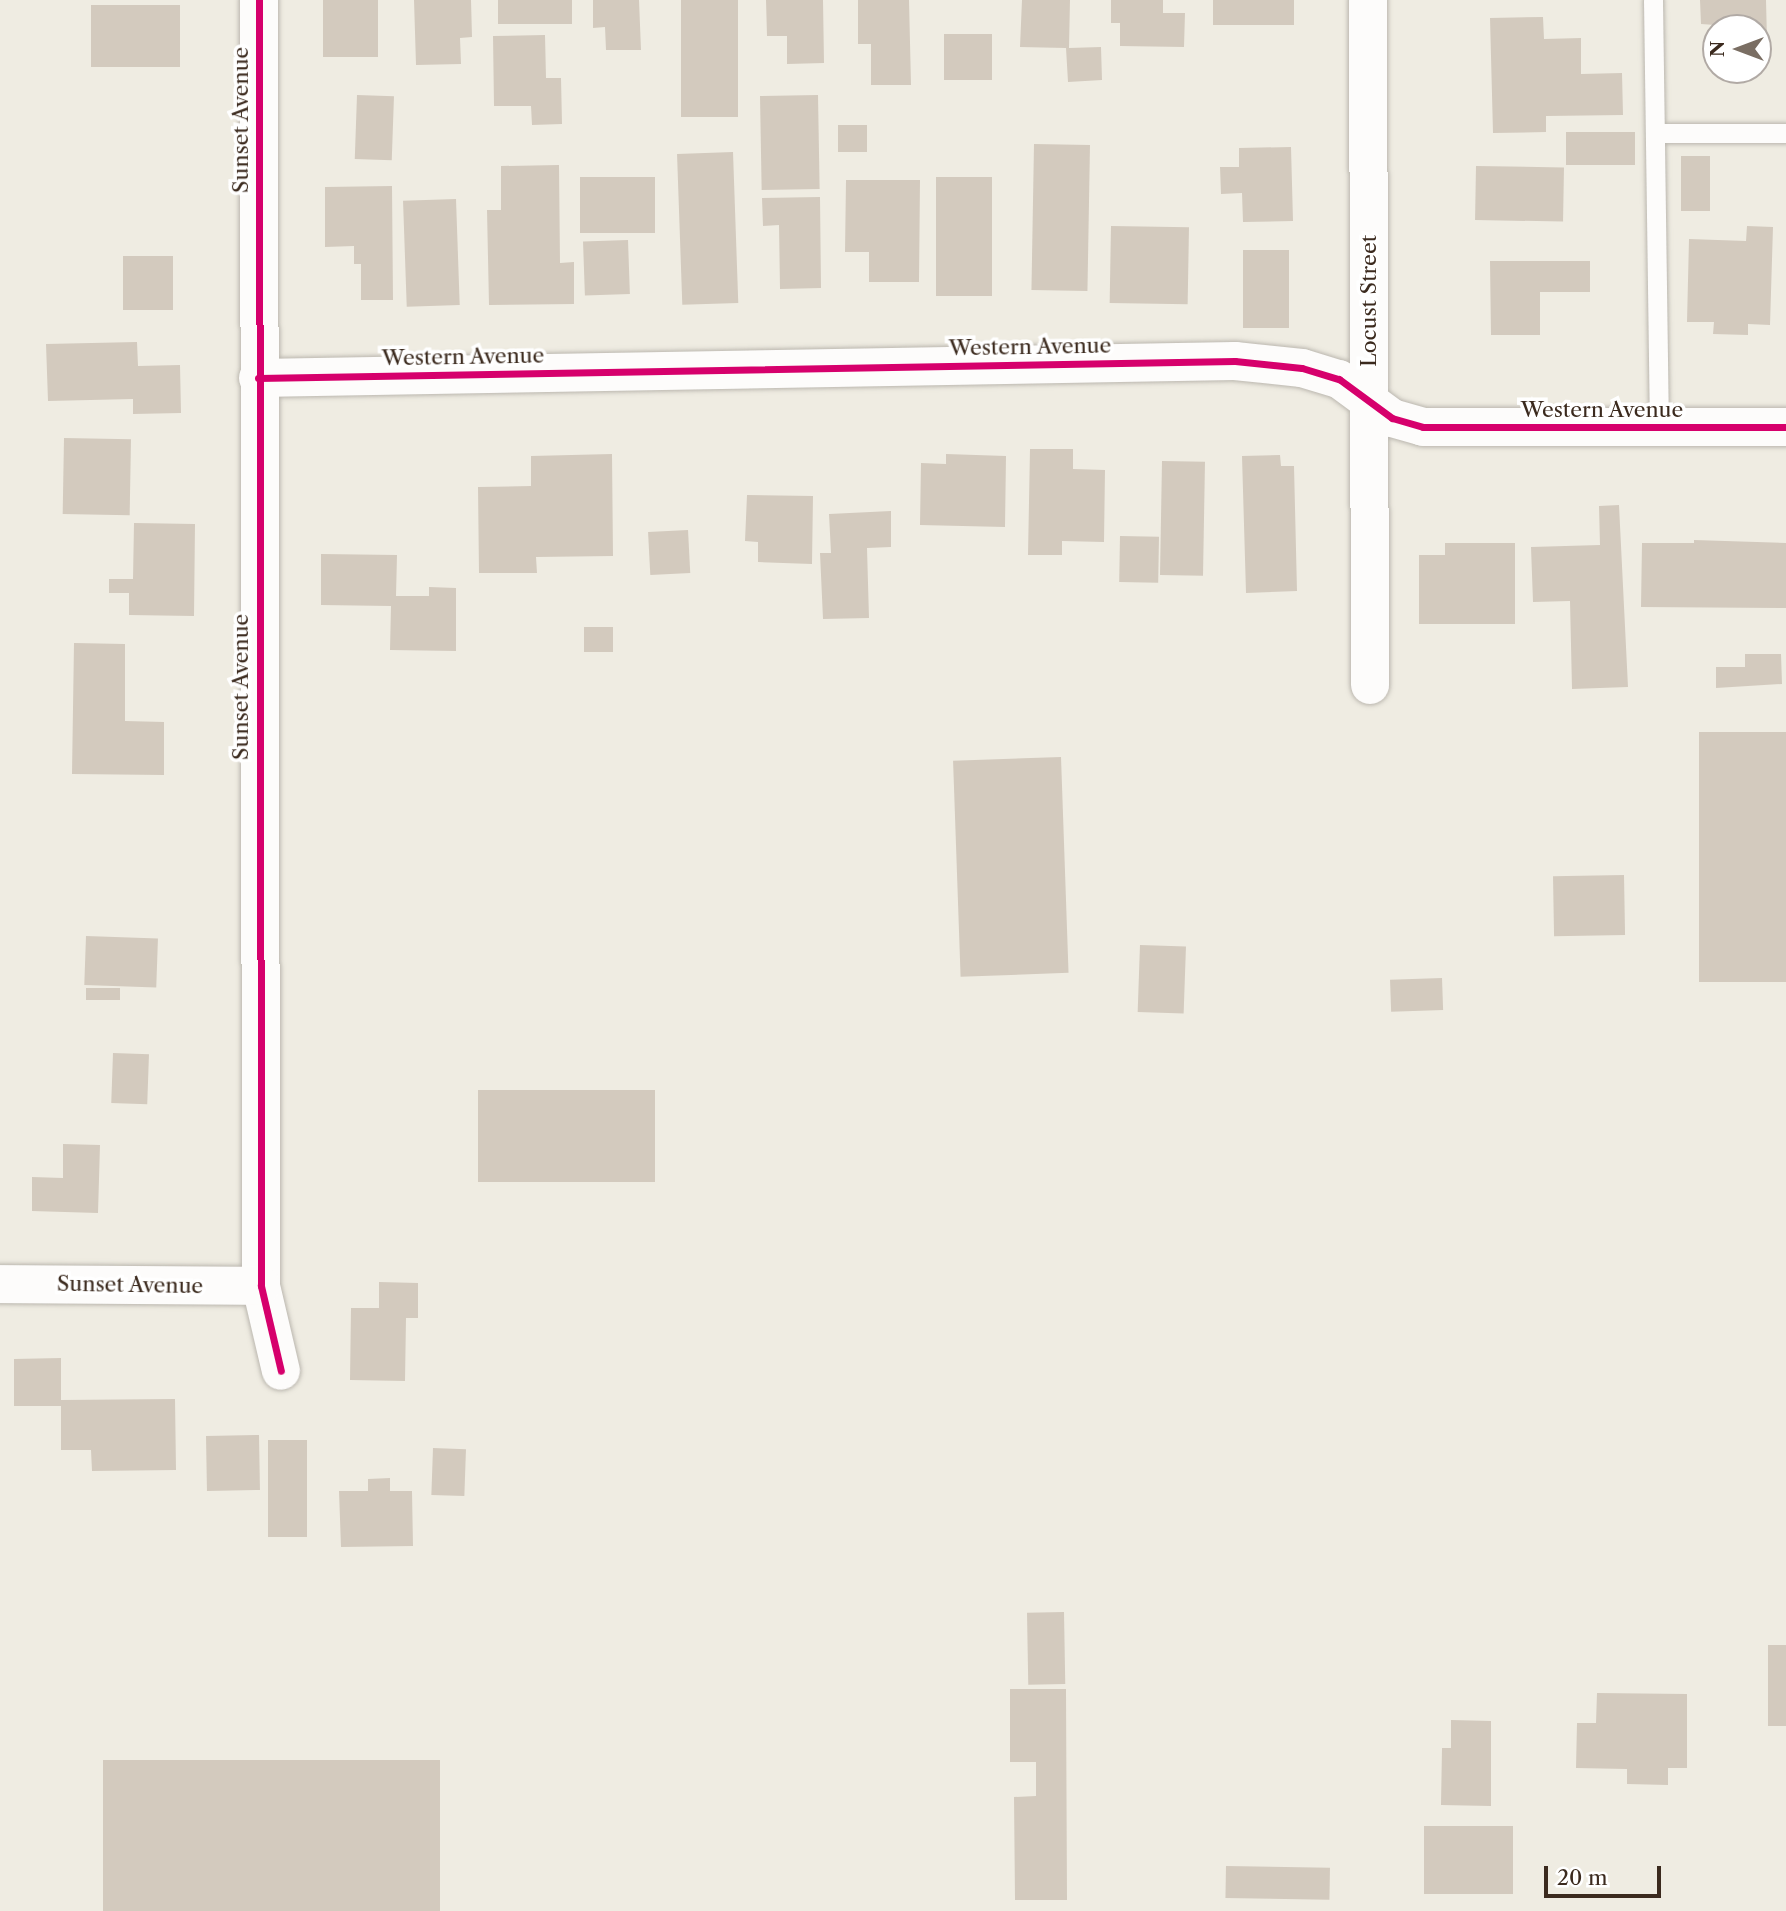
<!DOCTYPE html>
<style>
body{margin:0}
#map{position:relative;width:1786px;height:1911px;overflow:hidden;background:#efece2;font-family:"Libre Caslon Text",serif}
div>[style]{position:absolute}
.building>*{inset:0;background:#d3cabe;transform-origin:0 0}
.roads{filter:drop-shadow(0 0 2px #bbb7af) drop-shadow(0 0 2px #bbb7af)}
.service>*{height:19px;margin:-9.5px;padding:0 9.5px;transform-origin:9.5px;border-radius:9.5px;background:#fdfcfb}
.minor>*{height:38px;margin:-19px;padding:0 19px;transform-origin:19px;border-radius:19px;background:#fdfcfb}
.cycleway>*{height:7px;margin:-3.5px;padding:0 3.5px;transform-origin:3.5px;border-radius:3.5px;background:#d6006c}
span{translate:-50% -50%;white-space:nowrap;text-align:center;line-height:1.15;-webkit-text-stroke:7px #fff;paint-order:stroke}
.street-label{font-size:21px;color:#3b2a1e}
.north{position:absolute;left:1702px;top:14px;width:70px;height:70px;box-sizing:border-box;background:#fff;border:2px solid #b1aaa5;border-radius:50%;rotate:270deg;font-size:19px;font-weight:700;line-height:28px;text-align:center;color:#3b2a1e}
.north::after{content:'';display:block;margin:auto;width:24px;height:32px;background:#7a6e63;clip-path:polygon(50% 0,100% 100%,50% 72%,0 100%)}
.scale{position:absolute;left:1544px;top:1866px;width:117px;height:32px;box-sizing:border-box;border:4px solid #3b2a1e;border-top:0;padding-left:9px;font-size:21px;line-height:24px;white-space:nowrap;color:#3b2a1e;-webkit-text-stroke:5px #fff;paint-order:stroke}
</style>
<div id="map">
<div class="building">
<i style="left:323px;top:0;width:55px;height:57px"></i>
<i style="clip-path:polygon(414px 0,471px 0,472px 37px,460px 38px,461px 64px,416px 65px)"></i>
<i style="left:498px;top:0;width:74px;height:24px"></i>
<i style="clip-path:polygon(593px 0,639px 0,641px 50px,606px 50px,605px 27px,593px 28px)"></i>
<i style="left:681px;top:0;width:57px;height:117px"></i>
<i style="clip-path:polygon(766px 0,823px 0,824px 63px,787px 64px,787px 36px,767px 36px)"></i>
<i style="clip-path:polygon(858px 0,909px 0,911px 85px,871px 85px,871px 44px,858px 44px)"></i>
<i style="clip-path:polygon(1022px 0,1070px 0,1069px 48px,1101px 47px,1102px 80px,1068px 82px,1066px 48px,1020px 47px)"></i>
<i style="clip-path:polygon(1111px 0,1163px 0,1163px 13px,1185px 13px,1184px 47px,1120px 46px,1120px 23px,1111px 23px)"></i>
<i style="left:1213px;top:0;width:81px;height:25px"></i>
<i style="clip-path:polygon(1700px 0,1766px 0,1767px 40px,1758px 40px,1758px 28px,1701px 24px)"></i>
<i style="left:91px;top:5px;width:89px;height:62px"></i>
<i style="clip-path:polygon(1543px 17px,1544px 39px,1581px 38px,1581px 74px,1622px 73px,1623px 115px,1546px 116px,1546px 132px,1493px 133px,1490px 18px)"></i>
<i style="left:992px;top:34px;width:46px;height:48px;rotate:90deg"></i>
<i style="clip-path:polygon(545px 35px,546px 78px,561px 78px,562px 124px,532px 125px,531px 106px,494px 106px,493px 36px)"></i>
<i style="left:357px;top:95px;width:37px;height:64px;rotate:2deg"></i>
<i style="left:818px;top:95px;width:94px;height:58px;rotate:89deg"></i>
<i style="left:838px;top:125px;width:29px;height:27px"></i>
<i style="left:1635px;top:132px;width:33px;height:69px;rotate:90deg"></i>
<i style="left:1034px;top:144px;width:56px;height:146px;rotate:1deg"></i>
<i style="clip-path:polygon(1291px 147px,1293px 221px,1243px 222px,1242px 193px,1221px 194px,1220px 167px,1239px 167px,1239px 148px)"></i>
<i style="left:733px;top:152px;width:151px;height:56px;rotate:88deg"></i>
<i style="left:1681px;top:156px;width:29px;height:55px"></i>
<i style="clip-path:polygon(559px 165px,560px 263px,574px 262px,574px 304px,489px 305px,487px 210px,501px 210px,501px 166px)"></i>
<i style="left:1476px;top:166px;width:88px;height:54px;rotate:1deg"></i>
<i style="left:655px;top:177px;width:56px;height:75px;rotate:90deg"></i>
<i style="left:936px;top:177px;width:56px;height:119px"></i>
<i style="clip-path:polygon(846px 180px,920px 180px,919px 282px,869px 282px,869px 252px,845px 252px)"></i>
<i style="clip-path:polygon(392px 186px,393px 300px,361px 300px,361px 264px,354px 264px,354px 246px,325px 247px,325px 187px)"></i>
<i style="clip-path:polygon(820px 197px,821px 288px,780px 289px,779px 225px,763px 226px,762px 198px)"></i>
<i style="left:456px;top:199px;width:106px;height:53px;rotate:88deg"></i>
<i style="left:1111px;top:226px;width:78px;height:77px;rotate:1deg"></i>
<i style="clip-path:polygon(1747px 226px,1773px 227px,1770px 325px,1748px 324px,1748px 335px,1713px 334px,1714px 322px,1687px 322px,1689px 239px,1746px 241px)"></i>
<i style="left:628px;top:240px;width:54px;height:45px;rotate:88deg"></i>
<i style="left:1243px;top:250px;width:46px;height:78px"></i>
<i style="left:123px;top:256px;width:50px;height:54px"></i>
<i style="clip-path:polygon(1490px 261px,1590px 261px,1590px 292px,1540px 292px,1540px 335px,1491px 335px)"></i>
<i style="clip-path:polygon(137px 342px,138px 366px,180px 365px,181px 413px,133px 414px,133px 399px,48px 401px,46px 344px)"></i>
<i style="left:64px;top:438px;width:67px;height:76px;rotate:1deg"></i>
<i style="clip-path:polygon(1030px 449px,1073px 449px,1073px 469px,1105px 470px,1104px 542px,1062px 541px,1062px 555px,1028px 555px)"></i>
<i style="clip-path:polygon(612px 454px,613px 556px,536px 557px,537px 573px,479px 573px,478px 487px,531px 486px,531px 456px)"></i>
<i style="clip-path:polygon(946px 454px,1006px 456px,1005px 527px,920px 525px,921px 463px,946px 464px)"></i>
<i style="clip-path:polygon(1280px 455px,1281px 466px,1294px 466px,1297px 591px,1246px 593px,1242px 456px)"></i>
<i style="left:1162px;top:461px;width:43px;height:114px;rotate:1deg"></i>
<i style="clip-path:polygon(747px 495px,813px 496px,812px 564px,758px 562px,758px 542px,745px 541px)"></i>
<i style="clip-path:polygon(1619px 505px,1628px 687px,1572px 689px,1570px 601px,1533px 602px,1531px 547px,1600px 545px,1599px 506px)"></i>
<i style="clip-path:polygon(891px 511px,891px 547px,867px 548px,869px 618px,823px 619px,820px 553px,831px 553px,829px 514px)"></i>
<i style="clip-path:polygon(134px 523px,195px 524px,194px 616px,129px 615px,129px 593px,109px 593px,109px 579px,133px 579px)"></i>
<i style="left:688px;top:530px;width:43px;height:40px;rotate:87deg"></i>
<i style="left:1120px;top:536px;width:39px;height:46px;rotate:1deg"></i>
<i style="clip-path:polygon(1694px 540px,1786px 543px,1786px 608px,1641px 607px,1642px 543px,1694px 543px)"></i>
<i style="clip-path:polygon(1445px 543px,1515px 543px,1515px 624px,1419px 624px,1419px 555px,1445px 555px)"></i>
<i style="clip-path:polygon(321px 554px,397px 555px,396px 596px,429px 596px,429px 587px,456px 588px,456px 651px,390px 650px,391px 606px,321px 605px)"></i>
<i style="left:584px;top:627px;width:29px;height:25px"></i>
<i style="clip-path:polygon(74px 643px,125px 644px,125px 721px,164px 722px,164px 775px,72px 774px)"></i>
<i style="clip-path:polygon(1745px 654px,1781px 654px,1782px 684px,1716px 688px,1716px 667px,1745px 667px)"></i>
<i style="left:1699px;top:732px;width:87px;height:250px"></i>
<i style="left:1061px;top:757px;width:216px;height:108px;rotate:88deg"></i>
<i style="left:1624px;top:875px;width:60px;height:71px;rotate:89deg"></i>
<i style="left:86px;top:936px;width:72px;height:49px;rotate:2deg"></i>
<i style="left:1140px;top:945px;width:46px;height:67px;rotate:2deg"></i>
<i style="left:1442px;top:978px;width:32px;height:52px;rotate:88deg"></i>
<i style="left:86px;top:988px;width:34px;height:12px"></i>
<i style="left:113px;top:1053px;width:36px;height:50px;rotate:2deg"></i>
<i style="left:478px;top:1090px;width:177px;height:92px"></i>
<i style="clip-path:polygon(63px 1144px,100px 1145px,98px 1213px,32px 1211px,32px 1177px,63px 1178px)"></i>
<i style="clip-path:polygon(379px 1282px,418px 1283px,418px 1318px,406px 1318px,405px 1381px,350px 1380px,351px 1308px,379px 1308px)"></i>
<i style="clip-path:polygon(61px 1358px,61px 1400px,175px 1399px,176px 1470px,92px 1471px,91px 1450px,61px 1450px,61px 1406px,14px 1406px,14px 1359px)"></i>
<i style="left:259px;top:1435px;width:55px;height:53px;rotate:89deg"></i>
<i style="left:268px;top:1440px;width:39px;height:97px"></i>
<i style="left:433px;top:1448px;width:33px;height:47px;rotate:2deg"></i>
<i style="clip-path:polygon(390px 1478px,390px 1491px,412px 1491px,413px 1546px,341px 1547px,339px 1491px,368px 1491px,368px 1479px)"></i>
<i style="left:1064px;top:1612px;width:72px;height:37px;rotate:89deg"></i>
<i style="left:1768px;top:1645px;width:18px;height:81px"></i>
<i style="clip-path:polygon(1010px 1689px,1066px 1689px,1067px 1900px,1015px 1900px,1014px 1797px,1036px 1796px,1036px 1762px,1010px 1762px)"></i>
<i style="clip-path:polygon(1597px 1693px,1687px 1694px,1687px 1768px,1668px 1768px,1668px 1785px,1627px 1784px,1627px 1769px,1576px 1768px,1577px 1723px,1596px 1723px)"></i>
<i style="clip-path:polygon(1451px 1720px,1491px 1721px,1491px 1806px,1441px 1805px,1442px 1748px,1451px 1748px)"></i>
<i style="left:440px;top:1760px;width:151px;height:337px;rotate:90deg"></i>
<i style="left:1513px;top:1826px;width:68px;height:89px;rotate:90deg"></i>
<i style="left:1226px;top:1866px;width:104px;height:32px;rotate:1deg"></i>
</div>
<div class="roads">
<div class="service">
<i style="left:1653px;top:0;width:427px;rotate:89.2deg"></i>
<i style="left:1655px;top:133px;width:131px"></i>
</div>
<div class="minor">
<i style="left:259px;top:0;width:1286px;rotate:89.91deg"></i>
<i style="left:261px;top:1286px;width:87px;rotate:76.8deg"></i>
<i style="left:1368px;top:0;width:685px;rotate:89.83deg"></i>
<i style="left:258px;top:378px;width:977px;rotate:-1deg"></i>
<i style="left:1235px;top:361px;width:67px;rotate:6deg"></i>
<i style="left:1302px;top:368px;width:39px;rotate:17deg"></i>
<i style="left:1339px;top:379px;width:66px;rotate:36.3deg"></i>
<i style="left:1392px;top:418px;width:32px;rotate:16deg"></i>
<i style="left:1423px;top:427px;width:363px"></i>
<i style="left:0;top:1284px;width:261px;rotate:0.4deg"></i>
</div>
</div>
<div class="cycleway">
<i style="left:259px;top:0;width:1286px;rotate:89.91deg"></i>
<i style="left:261px;top:1286px;width:87px;rotate:76.8deg"></i>
<i style="left:258px;top:378px;width:977px;rotate:-1deg"></i>
<i style="left:1235px;top:361px;width:67px;rotate:6deg"></i>
<i style="left:1302px;top:368px;width:39px;rotate:17deg"></i>
<i style="left:1339px;top:379px;width:66px;rotate:36.3deg"></i>
<i style="left:1392px;top:418px;width:32px;rotate:16deg"></i>
<i style="left:1423px;top:427px;width:363px"></i>
</div>
<div class="street-label">
<span style="left:241px;top:120px;rotate:-90deg">Sunset Avenue</span>
<span style="left:1369px;top:301px;rotate:-90deg">Locust Street</span>
<span style="left:1030px;top:347px;rotate:-1deg">Western Avenue</span>
<span style="left:463px;top:357px;rotate:-1deg">Western Avenue</span>
<span style="left:1602px;top:410px">Western Avenue</span>
<span style="left:241px;top:687px;rotate:-90deg">Sunset Avenue</span>
<span style="left:130px;top:1285px;rotate:1deg">Sunset Avenue</span>
</div>
<div class="north">N</div>
<div class="scale">20 m</div>
</div>
